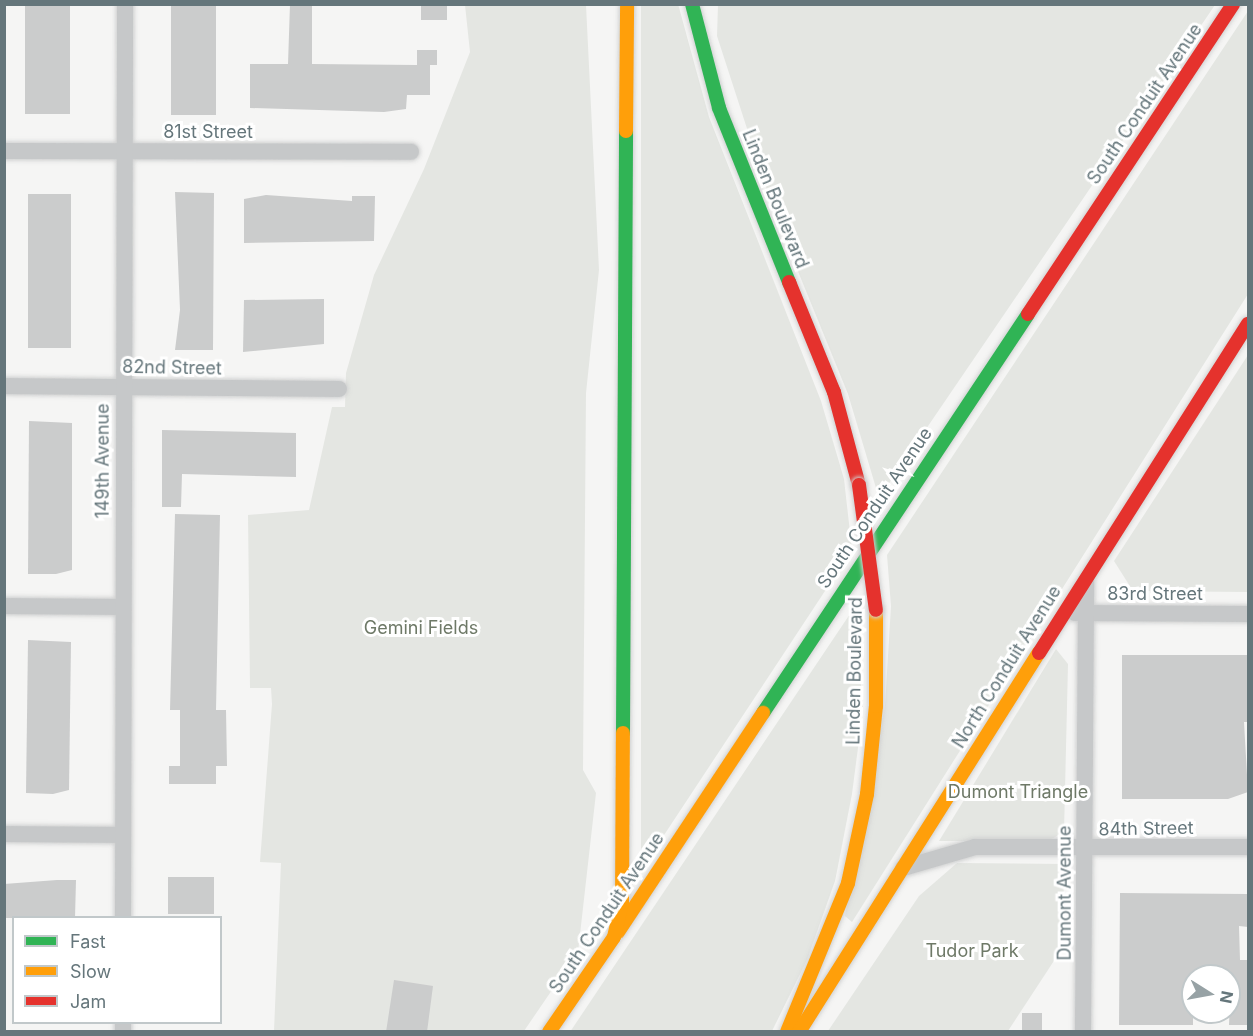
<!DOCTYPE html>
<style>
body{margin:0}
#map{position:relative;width:1253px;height:1036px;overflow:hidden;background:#f5f5f4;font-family:Inter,sans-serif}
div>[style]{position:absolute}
.green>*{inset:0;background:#e4e6e2}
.building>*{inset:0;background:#cbcccc;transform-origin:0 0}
.roads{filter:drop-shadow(0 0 2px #d0d1d1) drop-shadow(0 0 2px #d0d1d1)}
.street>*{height:16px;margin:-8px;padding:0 8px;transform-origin:8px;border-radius:8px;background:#c6c8c9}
.fast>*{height:14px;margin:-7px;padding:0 7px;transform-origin:7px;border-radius:7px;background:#30b455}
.slow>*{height:14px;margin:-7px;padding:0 7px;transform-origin:7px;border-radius:7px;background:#ff9f0a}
.jam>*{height:14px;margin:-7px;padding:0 7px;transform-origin:7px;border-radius:7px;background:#e5322d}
.bridges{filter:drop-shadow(0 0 2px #cfd0d0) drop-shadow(0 0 2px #cfd0d0)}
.jam-bridge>*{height:14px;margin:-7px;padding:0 7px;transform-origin:7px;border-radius:7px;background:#e5322d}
span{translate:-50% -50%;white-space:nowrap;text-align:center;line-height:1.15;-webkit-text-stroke:6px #fff;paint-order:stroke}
.street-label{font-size:18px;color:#65767b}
.park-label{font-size:18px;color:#6e7967}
.frame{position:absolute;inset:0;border:6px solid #65767b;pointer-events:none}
.legend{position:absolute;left:12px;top:916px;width:210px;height:108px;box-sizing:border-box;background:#fff;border:2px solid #c1c8ca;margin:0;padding:8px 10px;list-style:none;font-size:18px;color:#65767b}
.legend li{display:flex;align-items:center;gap:12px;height:30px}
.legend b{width:30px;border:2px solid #c1c8ca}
.north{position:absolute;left:1181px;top:964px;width:60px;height:60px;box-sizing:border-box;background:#fff;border:2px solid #c1c8ca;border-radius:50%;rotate:101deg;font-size:16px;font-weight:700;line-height:24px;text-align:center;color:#65767b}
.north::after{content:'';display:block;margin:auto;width:21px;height:27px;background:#97a2a5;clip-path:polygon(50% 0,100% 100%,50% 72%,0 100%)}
</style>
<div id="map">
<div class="green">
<i style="clip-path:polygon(678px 4px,709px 117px,821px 401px,844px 479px,852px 550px,641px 870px,641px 5px)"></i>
<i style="clip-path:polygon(465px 5px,586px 5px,599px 270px,586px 393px,583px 770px,596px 793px,578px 952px,524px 1031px,274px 1031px,281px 863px,260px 862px,272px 704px,271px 688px,250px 688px,248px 515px,309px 510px,332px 407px,345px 407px,346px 373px,374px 275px,424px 169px,470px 52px)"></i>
<i style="clip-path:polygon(718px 5px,1215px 5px,879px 498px,848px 394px,775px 215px,717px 36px)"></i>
<i style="clip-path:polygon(1248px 11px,1248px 294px,852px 922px,845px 916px,885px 706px,891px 606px,887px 555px)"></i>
<i style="clip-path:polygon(1248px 355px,1248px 592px,1133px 591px,1114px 561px)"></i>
<i style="clip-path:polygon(854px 608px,863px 709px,852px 794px,835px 881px,807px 960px,772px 1031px,570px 1032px)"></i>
<i style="clip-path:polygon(1056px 649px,1068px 664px,1064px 832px,1048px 841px,939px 841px)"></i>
<i style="clip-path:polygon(957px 863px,1064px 864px,1063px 947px,1008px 1031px,828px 1031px,919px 896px)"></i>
</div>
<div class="building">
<i style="left:25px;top:4px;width:45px;height:110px"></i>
<i style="left:171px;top:4px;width:45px;height:111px"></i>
<i style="clip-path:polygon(290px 4px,312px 4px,312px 64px,417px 65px,417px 50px,437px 50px,437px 65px,430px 65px,430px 95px,407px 95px,406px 109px,384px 112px,250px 108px,250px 64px,288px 64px)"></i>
<i style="left:421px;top:4px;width:26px;height:16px"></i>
<i style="clip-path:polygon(175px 192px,214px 193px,213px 350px,175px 350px,180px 310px)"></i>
<i style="left:28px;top:194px;width:43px;height:154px"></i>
<i style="clip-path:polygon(266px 195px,352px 201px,352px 196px,375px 196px,374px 241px,244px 243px,244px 199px)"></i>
<i style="clip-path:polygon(324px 299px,324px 344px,243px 352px,244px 300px)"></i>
<i style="clip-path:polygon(29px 421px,72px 423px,72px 570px,56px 574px,28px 574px)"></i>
<i style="clip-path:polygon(162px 430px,296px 433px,296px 477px,182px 474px,181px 507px,162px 507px)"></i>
<i style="clip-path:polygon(175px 514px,220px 515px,216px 710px,226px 710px,227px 766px,216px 766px,216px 784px,169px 784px,169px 766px,180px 766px,180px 710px,170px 710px)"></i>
<i style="clip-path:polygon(28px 640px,71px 642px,69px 790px,53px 794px,26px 793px)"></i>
<i style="clip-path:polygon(1122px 655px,1248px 655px,1248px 722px,1244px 722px,1248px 792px,1228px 799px,1122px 799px)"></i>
<i style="left:214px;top:877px;width:37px;height:46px;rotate:90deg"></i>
<i style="clip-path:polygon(57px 880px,76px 880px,75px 918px,4px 918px,4px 884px)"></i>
<i style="clip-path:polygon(1120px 893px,1248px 894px,1248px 927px,1239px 926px,1240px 960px,1248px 960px,1248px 1025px,1229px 1025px,1231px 976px,1193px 976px,1193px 1025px,1119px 1025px)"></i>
<i style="clip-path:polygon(394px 980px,433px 986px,427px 1032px,386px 1032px)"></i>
<i style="left:1022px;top:1013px;width:20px;height:19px"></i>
</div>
<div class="roads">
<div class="street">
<i style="left:4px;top:151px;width:407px;rotate:0.1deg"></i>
<i style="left:4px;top:386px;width:335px;rotate:0.5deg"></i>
<i style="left:4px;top:606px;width:118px;rotate:0.5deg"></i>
<i style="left:1075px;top:613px;width:173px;rotate:0.3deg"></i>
<i style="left:4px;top:834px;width:119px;rotate:0.5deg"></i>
<i style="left:903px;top:868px;width:75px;rotate:-16.3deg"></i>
<i style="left:975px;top:847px;width:273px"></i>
<i style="left:123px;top:918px;width:914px;rotate:-89.87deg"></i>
<i style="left:123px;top:1022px;width:10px;rotate:90deg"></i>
<i style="left:1083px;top:1032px;width:450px;rotate:-89.6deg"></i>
</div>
<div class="fast">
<i style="left:692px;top:4px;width:107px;rotate:75.4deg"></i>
<i style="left:719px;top:108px;width:188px;rotate:68.1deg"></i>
<i style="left:763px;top:713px;width:479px;rotate:-56.4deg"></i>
<i style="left:623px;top:733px;width:602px;rotate:-89.71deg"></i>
</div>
<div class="slow">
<i style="left:626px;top:131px;width:127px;rotate:-89.5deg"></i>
<i style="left:618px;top:932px;width:263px;rotate:-56.5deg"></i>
<i style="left:549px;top:1032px;width:115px;rotate:-55.6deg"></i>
<i style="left:614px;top:937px;width:35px;rotate:-77deg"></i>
<i style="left:622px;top:903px;width:170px;rotate:-89.7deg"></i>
<i style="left:787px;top:1032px;width:161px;rotate:-67.7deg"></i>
<i style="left:848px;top:883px;width:91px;rotate:-77.9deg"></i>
<i style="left:867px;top:794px;width:88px;rotate:-84.2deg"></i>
<i style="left:876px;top:706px;width:96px;rotate:-90deg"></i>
<i style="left:799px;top:1032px;width:449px;rotate:-57.7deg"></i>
</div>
<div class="jam">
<i style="left:789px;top:282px;width:119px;rotate:67.8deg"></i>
<i style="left:834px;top:392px;width:96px;rotate:75deg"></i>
<i style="left:1028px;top:314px;width:372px;rotate:-56.5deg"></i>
<i style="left:1039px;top:653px;width:390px;rotate:-57.6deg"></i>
</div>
</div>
<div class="bridges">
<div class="jam-bridge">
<i style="left:859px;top:485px;width:126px;rotate:82.3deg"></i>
</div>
</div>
<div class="street-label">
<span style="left:1145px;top:104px;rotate:-56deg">South Conduit Avenue</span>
<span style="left:208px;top:132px">81st Street</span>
<span style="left:775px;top:199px;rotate:68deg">Linden Boulevard</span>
<span style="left:172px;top:368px;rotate:1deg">82nd Street</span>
<span style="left:103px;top:461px;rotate:-90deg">149th Avenue</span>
<span style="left:875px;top:508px;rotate:-56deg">South Conduit Avenue</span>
<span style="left:1155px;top:594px">83rd Street</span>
<span style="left:1007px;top:667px;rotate:-58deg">North Conduit Avenue</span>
<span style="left:855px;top:671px;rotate:-89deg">Linden Boulevard</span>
<span style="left:1146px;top:829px;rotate:-1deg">84th Street</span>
<span style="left:1065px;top:893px;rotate:-90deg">Dumont Avenue</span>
<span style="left:607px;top:913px;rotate:-56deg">South Conduit Avenue</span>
</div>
<div class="park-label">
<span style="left:421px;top:628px">Gemini Fields</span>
<span style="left:1018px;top:792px">Dumont Triangle</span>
<span style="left:972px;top:951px">Tudor Park</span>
</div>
<div class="frame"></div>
<ul class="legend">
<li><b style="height:8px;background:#30b455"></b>Fast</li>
<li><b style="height:8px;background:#ff9f0a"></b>Slow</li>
<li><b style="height:8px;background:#e5322d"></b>Jam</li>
</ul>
<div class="north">N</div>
</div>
